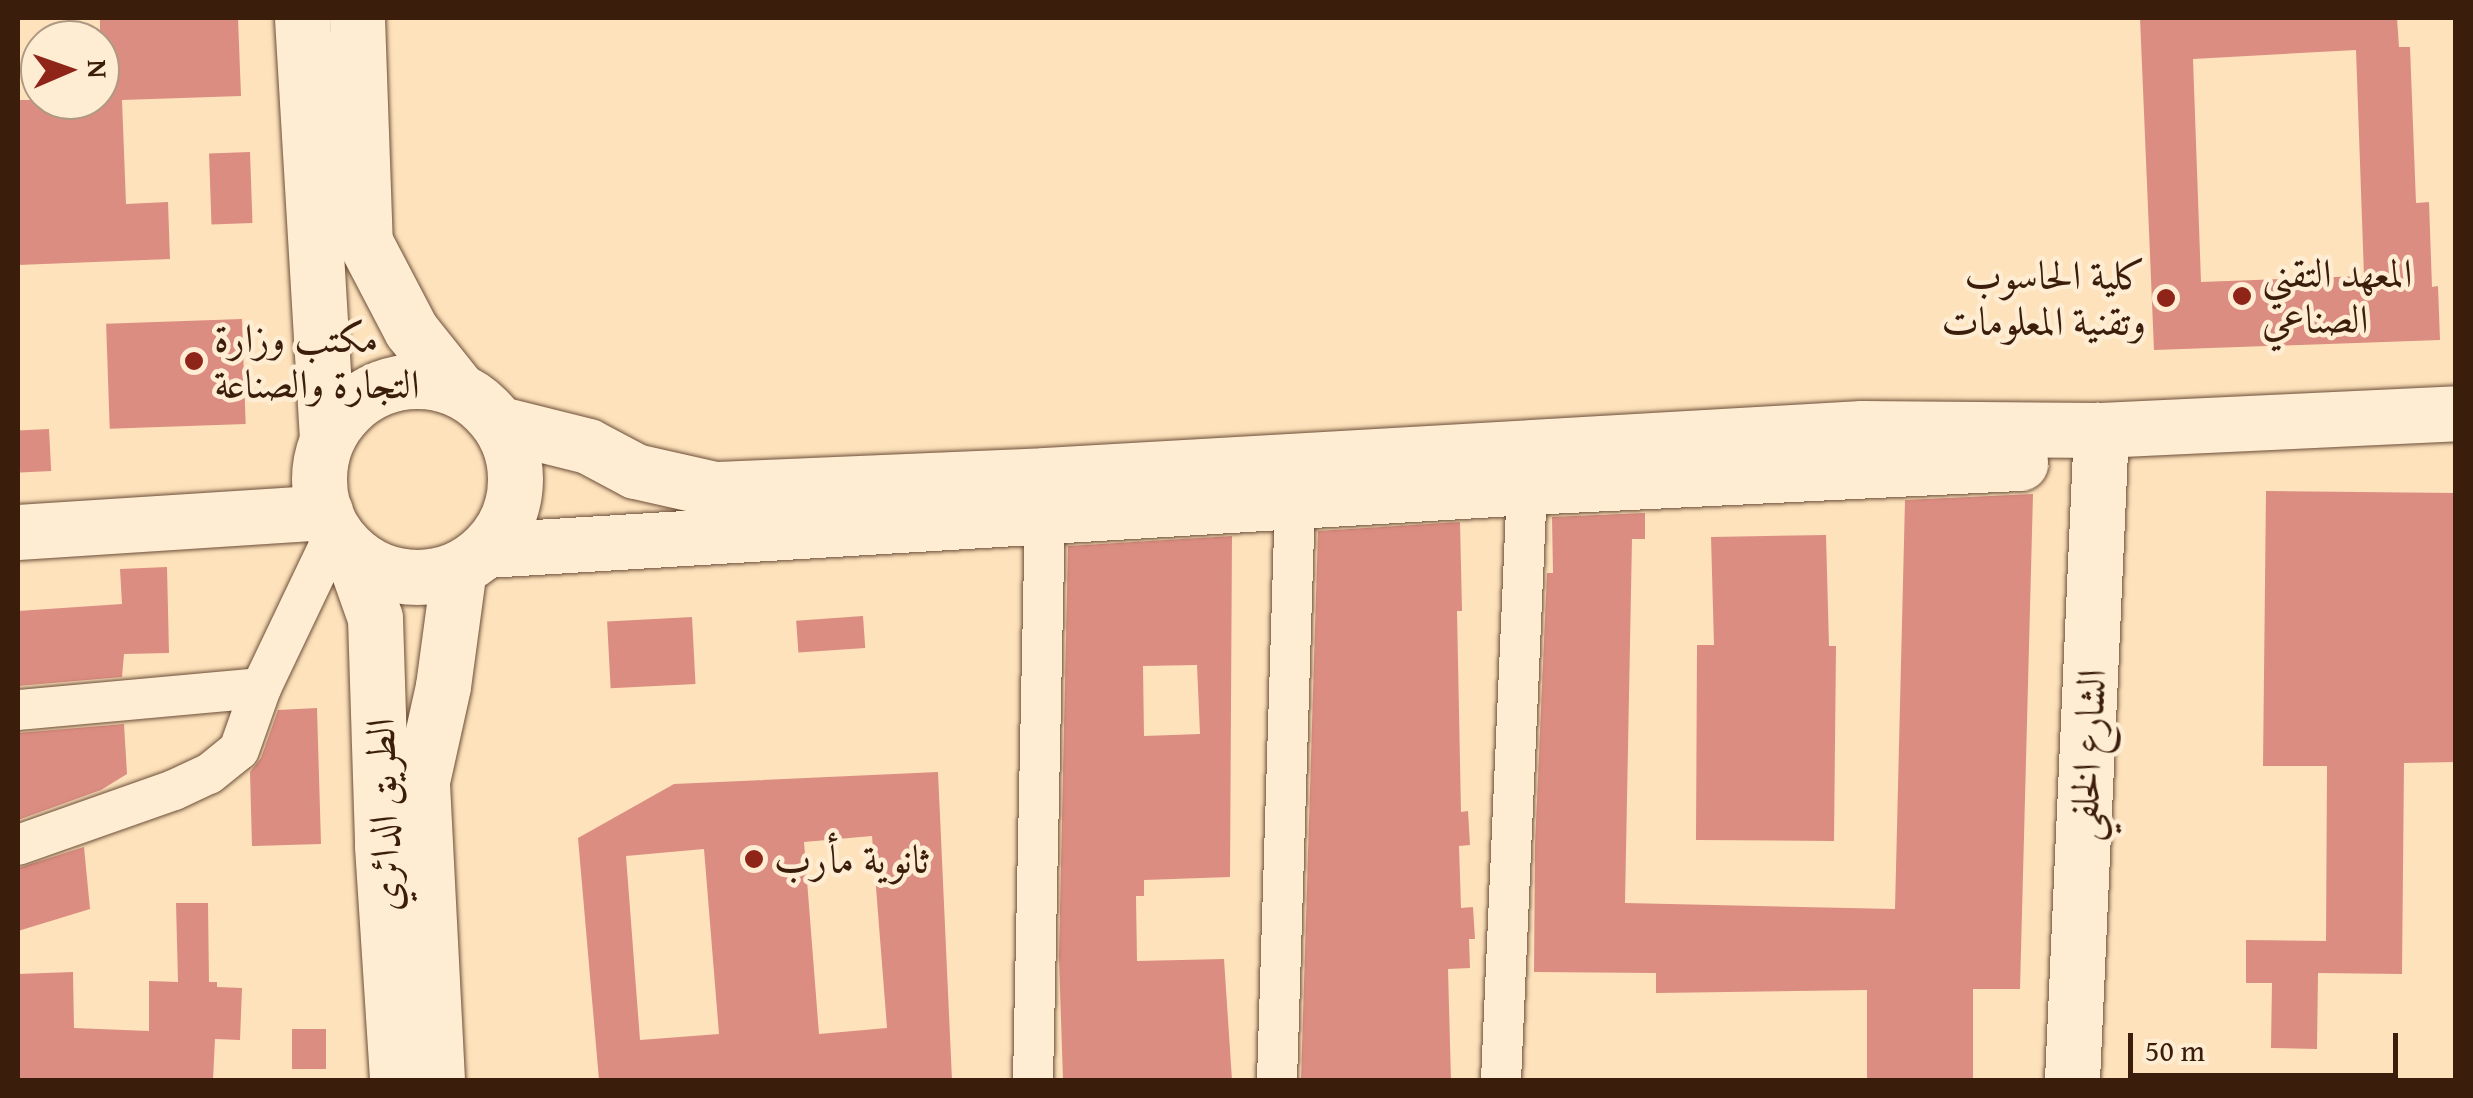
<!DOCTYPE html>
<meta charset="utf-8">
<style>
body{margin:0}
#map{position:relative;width:2473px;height:1098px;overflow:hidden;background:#fde2bb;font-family:"Gentium Book Plus",Amiri,serif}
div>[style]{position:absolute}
.building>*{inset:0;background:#dc8d81;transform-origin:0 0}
.roads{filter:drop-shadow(0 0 2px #6c4e38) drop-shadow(0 0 2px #6c4e38)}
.street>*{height:40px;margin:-20px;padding:0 20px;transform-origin:20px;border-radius:20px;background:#feecd3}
.secondary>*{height:55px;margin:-27.5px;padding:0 27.5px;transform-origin:27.5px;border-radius:27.5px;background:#feecd3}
.secondary>.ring{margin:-27.5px;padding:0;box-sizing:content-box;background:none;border:55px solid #feecd3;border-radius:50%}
.dots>*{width:28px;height:28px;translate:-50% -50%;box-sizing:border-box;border:5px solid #feecd3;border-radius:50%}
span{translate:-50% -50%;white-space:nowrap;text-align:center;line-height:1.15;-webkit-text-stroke:9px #feecd3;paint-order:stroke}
.poi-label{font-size:40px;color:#3b1d0c}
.left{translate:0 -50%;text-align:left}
.right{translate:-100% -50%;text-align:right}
.street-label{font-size:40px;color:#3b1d0c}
.frame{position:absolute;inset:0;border:20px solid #3b1d0c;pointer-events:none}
.north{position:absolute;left:20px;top:20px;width:100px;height:100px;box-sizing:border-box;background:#feecd3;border:2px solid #b09983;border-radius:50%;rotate:88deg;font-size:28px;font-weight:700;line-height:40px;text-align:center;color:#3b1d0c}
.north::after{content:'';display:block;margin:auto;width:35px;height:45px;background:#8f2418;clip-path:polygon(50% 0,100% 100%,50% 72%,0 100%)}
.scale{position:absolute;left:2128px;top:1033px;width:270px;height:45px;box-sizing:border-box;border:5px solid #3b1d0c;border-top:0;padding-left:12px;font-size:30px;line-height:35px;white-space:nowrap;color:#3b1d0c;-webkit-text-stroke:8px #feecd3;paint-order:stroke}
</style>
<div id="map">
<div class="building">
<i style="clip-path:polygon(100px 18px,238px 18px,241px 96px,122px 100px,126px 204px,168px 202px,170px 259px,18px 265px,18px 100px,100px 100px)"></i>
<i style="clip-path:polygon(evenodd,2140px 18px,2397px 18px,2399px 47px,2410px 47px,2416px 203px,2429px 202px,2432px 287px,2438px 286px,2440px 340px,2154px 350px,2140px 18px,2356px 50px,2364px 276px,2201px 282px,2193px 59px,2356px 50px)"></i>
<i style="left:250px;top:152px;width:71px;height:41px;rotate:88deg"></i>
<i style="left:242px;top:319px;width:105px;height:136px;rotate:88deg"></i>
<i style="left:49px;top:429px;width:42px;height:31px;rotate:87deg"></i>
<i style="clip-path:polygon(2266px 491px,2456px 493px,2456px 762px,2404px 763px,2402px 974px,2318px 973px,2317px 1049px,2271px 1048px,2272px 983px,2246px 983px,2246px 940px,2326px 941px,2327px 766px,2263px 766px)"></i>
<i style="clip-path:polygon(2033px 494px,2020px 989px,1973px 989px,1973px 1080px,1867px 1080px,1867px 990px,1656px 993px,1656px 973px,1534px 972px,1535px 846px,1547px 573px,1553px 573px,1552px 517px,1645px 513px,1645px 539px,1632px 539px,1625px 903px,1895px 909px,1905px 500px)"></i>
<i style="clip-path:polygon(1460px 522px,1462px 611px,1457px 611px,1461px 812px,1468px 811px,1470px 845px,1459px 846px,1461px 908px,1473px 907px,1475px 939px,1469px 939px,1470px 968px,1448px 969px,1451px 1080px,1301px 1080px,1318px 531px)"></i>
<i style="clip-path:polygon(1826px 535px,1829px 646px,1836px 646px,1834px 841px,1696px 840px,1697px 645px,1714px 645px,1711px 537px)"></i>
<i style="clip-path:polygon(evenodd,1232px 536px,1230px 877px,1144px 880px,1144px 896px,1136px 896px,1137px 961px,1224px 959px,1232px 1080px,1063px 1080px,1059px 958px,1068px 546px,1232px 536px,1197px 665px,1200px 734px,1144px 736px,1143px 666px,1197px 665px)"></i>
<i style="clip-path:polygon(167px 567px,169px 653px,124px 654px,122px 677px,18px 686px,18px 611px,122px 604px,120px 569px)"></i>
<i style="left:863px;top:616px;width:32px;height:67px;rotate:86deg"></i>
<i style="left:692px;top:617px;width:67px;height:85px;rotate:87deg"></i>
<i style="clip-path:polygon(317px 708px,321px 844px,252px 846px,250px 772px,261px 758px,278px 710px)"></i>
<i style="clip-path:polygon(124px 724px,127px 774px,101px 790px,18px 820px,18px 733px)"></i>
<i style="clip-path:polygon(evenodd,938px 772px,952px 1080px,599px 1080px,578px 838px,674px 784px,938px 772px,872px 836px,887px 1028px,819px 1034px,804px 842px,872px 836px,938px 772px,704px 849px,719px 1034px,640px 1040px,626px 856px,704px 849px)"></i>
<i style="clip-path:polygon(84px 847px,90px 909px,18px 931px,18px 868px)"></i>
<i style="clip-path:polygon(176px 903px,208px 903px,209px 982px,217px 982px,217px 987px,242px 988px,240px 1040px,215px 1039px,213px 1080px,18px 1080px,18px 974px,73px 972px,74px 1028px,149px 1031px,149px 981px,178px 982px)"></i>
<i style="left:292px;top:1029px;width:34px;height:40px"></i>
</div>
<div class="roads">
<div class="street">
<i style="left:18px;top:710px;width:244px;rotate:-5.2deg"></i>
<i style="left:18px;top:845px;width:165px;rotate:-19.4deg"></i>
<i style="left:174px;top:790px;width:38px;rotate:-25deg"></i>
<i style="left:209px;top:774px;width:38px;rotate:-39deg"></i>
<i style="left:239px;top:750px;width:66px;rotate:-70.5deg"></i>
<i style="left:261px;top:688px;width:172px;rotate:-64.5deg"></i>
<i style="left:1033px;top:1080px;width:566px;rotate:-88.79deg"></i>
<i style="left:1277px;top:1080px;width:578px;rotate:-88.22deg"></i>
<i style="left:1501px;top:1080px;width:594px;rotate:-87.49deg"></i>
</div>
<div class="secondary">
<i style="left:302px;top:18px;width:421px;rotate:86.6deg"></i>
<i style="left:357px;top:18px;width:224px;rotate:88deg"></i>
<i style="left:365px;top:242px;width:99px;rotate:62.4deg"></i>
<i style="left:411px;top:330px;width:75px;rotate:51.5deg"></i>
<i class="ring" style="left:319px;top:381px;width:141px;height:141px"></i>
<i style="left:500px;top:424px;width:91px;rotate:14deg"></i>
<i style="left:588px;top:446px;width:53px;rotate:28deg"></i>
<i style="left:635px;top:471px;width:82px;rotate:12.7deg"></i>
<i style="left:715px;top:489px;width:330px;rotate:-2.4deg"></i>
<i style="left:1045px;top:475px;width:818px;rotate:-3.29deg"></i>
<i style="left:1862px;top:428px;width:239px;rotate:0.5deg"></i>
<i style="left:2101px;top:430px;width:355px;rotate:-2.7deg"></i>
<i style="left:18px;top:532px;width:308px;rotate:-3.7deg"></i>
<i style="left:486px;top:550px;width:1043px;rotate:-3.46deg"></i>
<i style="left:1527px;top:487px;width:494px;rotate:-2.8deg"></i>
<i style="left:352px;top:553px;width:69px;rotate:70.5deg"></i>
<i style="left:375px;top:618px;width:228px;rotate:88.2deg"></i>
<i style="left:382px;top:846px;width:234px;rotate:86.3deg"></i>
<i style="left:437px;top:1080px;width:299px;rotate:-92.9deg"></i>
<i style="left:422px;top:781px;width:97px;rotate:-77.5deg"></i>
<i style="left:443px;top:686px;width:119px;rotate:-82.3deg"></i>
<i style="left:2072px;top:1080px;width:651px;rotate:-87.45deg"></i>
</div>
</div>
<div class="dots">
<i style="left:2242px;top:296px;background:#8f2418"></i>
<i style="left:2166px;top:298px;background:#8f2418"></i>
<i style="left:194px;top:361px;background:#8f2418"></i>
<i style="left:754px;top:859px;background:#8f2418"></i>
</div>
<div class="poi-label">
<span class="left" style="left:2262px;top:296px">المعهد التقني<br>الصناعي</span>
<span class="right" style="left:2146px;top:298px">كلية الحاسوب<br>وتقنية المعلومات</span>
<span class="left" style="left:214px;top:361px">مكتب وزارة<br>التجارة والصناعة</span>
<span class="left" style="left:774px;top:859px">ثانوية مأرب</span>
</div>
<div class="street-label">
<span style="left:2087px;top:755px;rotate:-87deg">الشارع الخلفي</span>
<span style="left:383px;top:815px;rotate:-92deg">الطريق الدائري</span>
</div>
<div class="frame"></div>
<div class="north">N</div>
<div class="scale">50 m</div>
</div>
